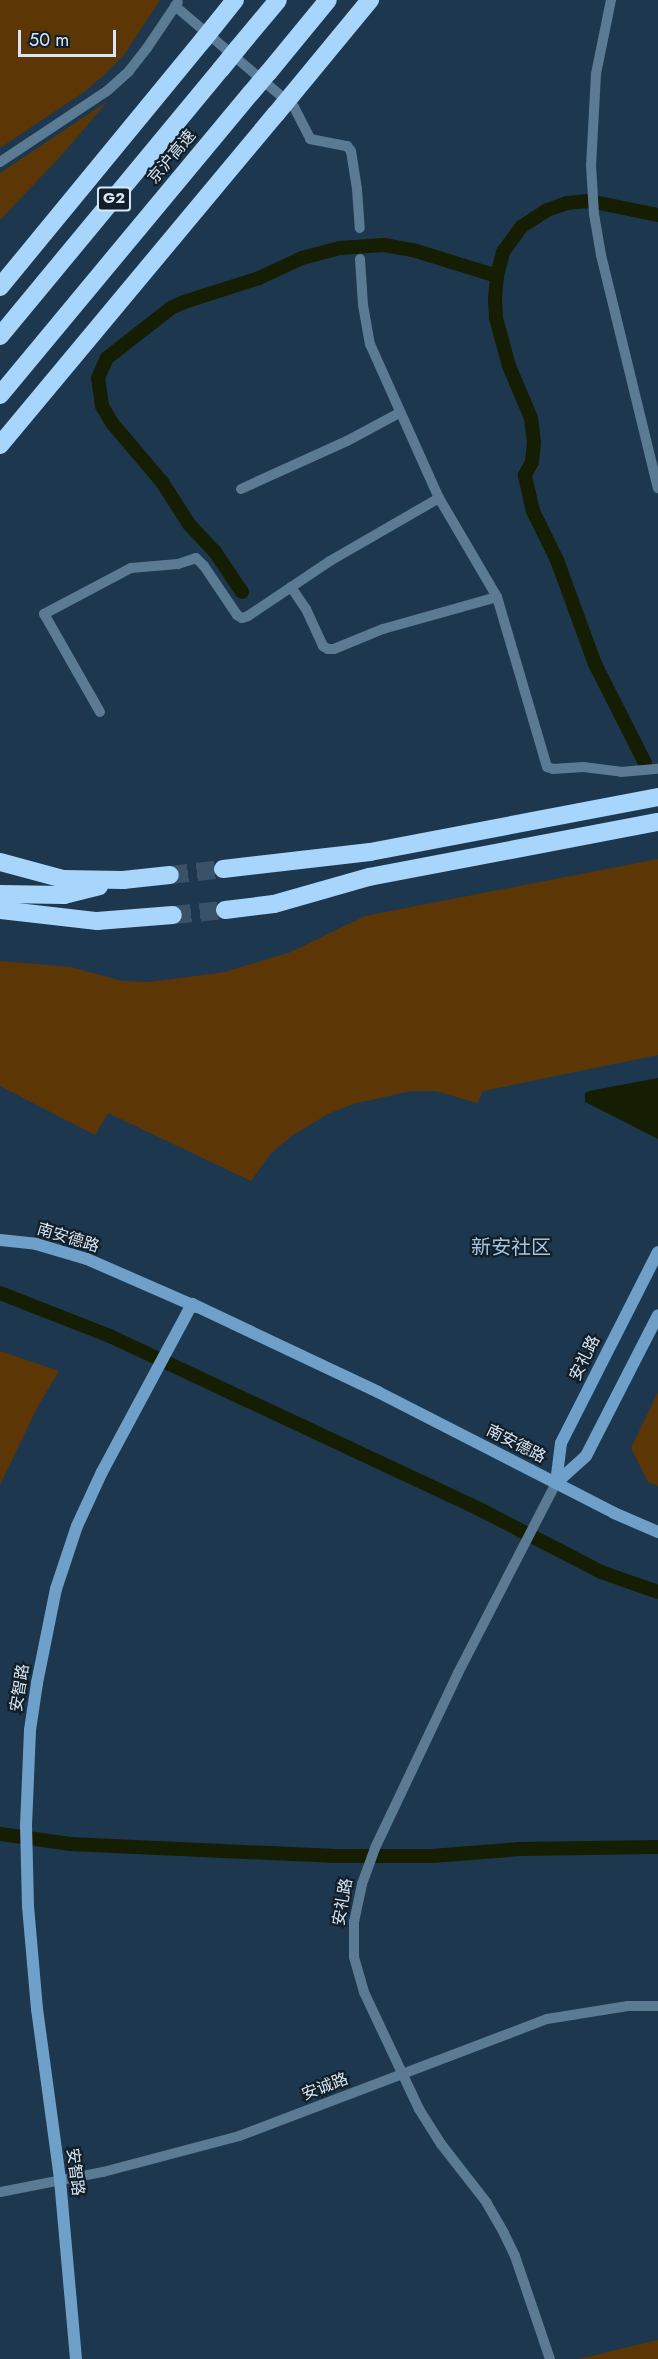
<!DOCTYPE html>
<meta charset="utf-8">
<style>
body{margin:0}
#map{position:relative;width:658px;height:2359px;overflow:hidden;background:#1d384e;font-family:Jost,"Noto Sans SC",sans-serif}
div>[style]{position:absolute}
.green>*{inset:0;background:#5d3605}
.water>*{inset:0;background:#151e03}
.canal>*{height:14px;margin:-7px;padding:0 7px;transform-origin:7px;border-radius:7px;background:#151e03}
.highway-tunnel>*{height:18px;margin-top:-9px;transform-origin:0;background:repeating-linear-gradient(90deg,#395267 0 18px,transparent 0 27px)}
.street>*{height:10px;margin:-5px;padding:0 5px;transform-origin:5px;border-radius:5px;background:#5b7a94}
.secondary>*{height:12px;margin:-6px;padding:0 6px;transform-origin:6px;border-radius:6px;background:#6ea0ca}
.highway>*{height:18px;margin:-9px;padding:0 9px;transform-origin:9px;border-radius:9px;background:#a8d5fc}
.highway-bridge>*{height:18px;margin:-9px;padding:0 9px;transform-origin:9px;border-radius:9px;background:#a8d5fc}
span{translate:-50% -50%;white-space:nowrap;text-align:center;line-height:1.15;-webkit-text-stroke:4.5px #121e28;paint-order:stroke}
.shield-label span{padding:2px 4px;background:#121e28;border:2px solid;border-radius:4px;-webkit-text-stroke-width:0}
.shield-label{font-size:15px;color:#d7e7f6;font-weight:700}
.street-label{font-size:16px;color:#d7e7f6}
.quarter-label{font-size:20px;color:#a5c4e0}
.scale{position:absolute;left:18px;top:30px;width:98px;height:27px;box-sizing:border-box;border:3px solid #d7e7f6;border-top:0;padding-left:8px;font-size:18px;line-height:21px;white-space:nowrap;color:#d7e7f6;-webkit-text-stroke:4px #121e28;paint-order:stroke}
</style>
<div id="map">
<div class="green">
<i style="clip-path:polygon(0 0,160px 0,124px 55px,104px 75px,84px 92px,0 148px)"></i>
<i style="clip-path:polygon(108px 101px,58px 159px,0 220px,0 173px)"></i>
<i style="clip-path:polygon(658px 859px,658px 1055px,483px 1091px,477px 1103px,436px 1091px,411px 1091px,353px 1104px,328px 1114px,293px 1135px,271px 1153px,251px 1181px,108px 1113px,95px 1135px,0 1086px,0 961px,71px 967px,122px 981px,150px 982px,225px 972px,291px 952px,365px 916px)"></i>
<i style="clip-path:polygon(0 1351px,59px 1371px,38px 1406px,0 1485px)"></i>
<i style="clip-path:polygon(658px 1392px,658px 1486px,648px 1482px,631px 1448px)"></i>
<i style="clip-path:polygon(658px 2340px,658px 2359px,579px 2359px)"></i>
</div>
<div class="water">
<i style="clip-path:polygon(658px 1078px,658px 1139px,585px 1102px,585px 1093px,589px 1091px)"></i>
</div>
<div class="canal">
<i style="left:242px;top:592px;width:48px;rotate:-124deg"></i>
<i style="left:215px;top:552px;width:38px;rotate:-133deg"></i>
<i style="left:189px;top:524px;width:50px;rotate:-122.7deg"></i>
<i style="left:162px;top:482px;width:77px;rotate:-130.3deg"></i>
<i style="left:112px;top:423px;width:20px;rotate:-120deg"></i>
<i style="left:102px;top:406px;width:28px;rotate:-98deg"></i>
<i style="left:98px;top:378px;width:22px;rotate:-66deg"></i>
<i style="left:107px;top:358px;width:81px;rotate:-38deg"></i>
<i style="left:171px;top:308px;width:14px;rotate:-25deg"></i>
<i style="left:184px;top:302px;width:79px;rotate:-17.7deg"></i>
<i style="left:259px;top:278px;width:47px;rotate:-24.9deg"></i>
<i style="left:302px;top:258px;width:39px;rotate:-15deg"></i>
<i style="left:340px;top:248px;width:44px;rotate:-3.9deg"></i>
<i style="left:384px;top:245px;width:29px;rotate:10deg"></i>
<i style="left:413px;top:250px;width:88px;rotate:17.2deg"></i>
<i style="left:645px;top:763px;width:111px;rotate:-116.8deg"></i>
<i style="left:595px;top:664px;width:111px;rotate:-110.1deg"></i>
<i style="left:557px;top:560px;width:55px;rotate:-116.1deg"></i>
<i style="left:533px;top:511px;width:37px;rotate:-103deg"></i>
<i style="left:525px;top:475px;width:15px;rotate:-62deg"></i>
<i style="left:532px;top:462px;width:20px;rotate:-84deg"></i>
<i style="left:534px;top:442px;width:24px;rotate:-97deg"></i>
<i style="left:531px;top:418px;width:56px;rotate:-112.9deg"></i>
<i style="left:509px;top:366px;width:50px;rotate:-105.2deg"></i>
<i style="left:496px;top:318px;width:19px;rotate:-93deg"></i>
<i style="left:495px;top:299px;width:23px;rotate:-85deg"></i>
<i style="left:497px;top:276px;width:25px;rotate:-76deg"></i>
<i style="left:503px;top:252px;width:31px;rotate:-54deg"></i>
<i style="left:521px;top:227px;width:31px;rotate:-33deg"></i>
<i style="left:547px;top:210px;width:21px;rotate:-19deg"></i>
<i style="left:567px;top:203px;width:22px;rotate:-5deg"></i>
<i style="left:589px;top:201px;width:70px;rotate:11.5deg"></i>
<i style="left:0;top:1293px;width:120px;rotate:21.4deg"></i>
<i style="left:112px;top:1337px;width:410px;rotate:25.1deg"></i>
<i style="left:483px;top:1511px;width:133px;rotate:27.3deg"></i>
<i style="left:601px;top:1572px;width:60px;rotate:19.3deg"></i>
<i style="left:0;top:1834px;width:71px;rotate:8.1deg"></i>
<i style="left:70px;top:1844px;width:261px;rotate:2.6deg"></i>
<i style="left:331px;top:1856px;width:101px"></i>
<i style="left:432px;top:1856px;width:88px;rotate:-4.5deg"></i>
<i style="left:520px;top:1849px;width:138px;rotate:-0.8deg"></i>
</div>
<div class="highway-tunnel">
<i style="left:170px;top:875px;width:53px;rotate:-6.5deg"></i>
<i style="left:173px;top:915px;width:52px;rotate:-5.5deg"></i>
</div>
<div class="street">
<i style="left:611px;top:0;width:76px;rotate:101.5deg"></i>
<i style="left:596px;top:74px;width:91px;rotate:93.1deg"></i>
<i style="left:591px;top:165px;width:49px;rotate:86.5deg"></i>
<i style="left:594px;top:214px;width:42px;rotate:80.3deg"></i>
<i style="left:601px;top:255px;width:240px;rotate:76.3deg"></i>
<i style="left:175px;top:6px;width:156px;rotate:40.3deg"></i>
<i style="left:294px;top:107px;width:36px;rotate:63deg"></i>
<i style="left:310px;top:139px;width:38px;rotate:11deg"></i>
<i style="left:347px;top:146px;width:6px;rotate:51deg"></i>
<i style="left:351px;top:151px;width:38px;rotate:81deg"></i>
<i style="left:357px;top:189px;width:39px;rotate:86deg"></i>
<i style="left:0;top:162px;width:128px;rotate:-33.6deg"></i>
<i style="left:107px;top:91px;width:30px;rotate:-42deg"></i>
<i style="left:129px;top:71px;width:29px;rotate:-52deg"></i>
<i style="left:147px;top:48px;width:55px;rotate:-56deg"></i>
<i style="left:360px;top:259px;width:46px;rotate:86.3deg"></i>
<i style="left:363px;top:305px;width:40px;rotate:80deg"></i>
<i style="left:370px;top:344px;width:169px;rotate:65.9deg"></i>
<i style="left:439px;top:498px;width:115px;rotate:59.6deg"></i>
<i style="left:497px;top:597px;width:177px;rotate:73.6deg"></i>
<i style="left:547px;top:767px;width:6px;rotate:18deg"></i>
<i style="left:553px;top:769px;width:30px;rotate:-4deg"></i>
<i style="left:583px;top:767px;width:38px;rotate:7deg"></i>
<i style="left:621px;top:772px;width:37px;rotate:-5deg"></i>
<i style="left:241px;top:489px;width:116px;rotate:-24.4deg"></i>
<i style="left:347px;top:441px;width:59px;rotate:-28.3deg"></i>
<i style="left:291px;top:587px;width:27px;rotate:56deg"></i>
<i style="left:306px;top:609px;width:41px;rotate:65.3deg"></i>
<i style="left:323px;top:646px;width:6px;rotate:31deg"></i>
<i style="left:328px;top:649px;width:6px"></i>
<i style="left:334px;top:649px;width:53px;rotate:-22.2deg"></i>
<i style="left:383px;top:629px;width:118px;rotate:-15.7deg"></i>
<i style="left:100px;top:712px;width:113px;rotate:-119.7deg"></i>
<i style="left:44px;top:614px;width:98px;rotate:-27.9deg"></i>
<i style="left:131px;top:568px;width:47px;rotate:-4.9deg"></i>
<i style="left:178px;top:564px;width:19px;rotate:-18deg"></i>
<i style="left:196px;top:558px;width:11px;rotate:45deg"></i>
<i style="left:204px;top:566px;width:59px;rotate:56deg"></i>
<i style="left:237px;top:615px;width:6px;rotate:31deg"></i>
<i style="left:242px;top:618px;width:6px;rotate:-18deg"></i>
<i style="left:248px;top:616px;width:99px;rotate:-33.9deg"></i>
<i style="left:330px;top:561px;width:126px;rotate:-30deg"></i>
<i style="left:0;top:2192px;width:105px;rotate:-11deg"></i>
<i style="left:103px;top:2172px;width:141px;rotate:-14.8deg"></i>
<i style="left:239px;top:2136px;width:329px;rotate:-20.8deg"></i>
<i style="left:547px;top:2019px;width:82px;rotate:-9.1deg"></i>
<i style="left:628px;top:2006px;width:30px"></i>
<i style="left:550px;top:2359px;width:109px;rotate:-108.8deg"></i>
<i style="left:515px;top:2256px;width:25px;rotate:-116deg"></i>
<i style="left:504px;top:2233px;width:34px;rotate:-120deg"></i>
<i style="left:487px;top:2203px;width:75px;rotate:-127.9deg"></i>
<i style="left:441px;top:2144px;width:41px;rotate:-122.2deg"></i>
<i style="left:419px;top:2109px;width:129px;rotate:-115.2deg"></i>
<i style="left:364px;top:1992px;width:36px;rotate:-106deg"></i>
<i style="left:354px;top:1957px;width:35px;rotate:-90deg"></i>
<i style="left:354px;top:1922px;width:39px;rotate:-78deg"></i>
<i style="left:362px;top:1884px;width:38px;rotate:-70deg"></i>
<i style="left:375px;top:1848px;width:194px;rotate:-64.6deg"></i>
<i style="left:458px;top:1673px;width:214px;rotate:-62.7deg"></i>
</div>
<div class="secondary">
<i style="left:0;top:1240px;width:36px;rotate:6deg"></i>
<i style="left:36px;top:1244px;width:53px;rotate:16.4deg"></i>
<i style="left:87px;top:1259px;width:120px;rotate:23.6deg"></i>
<i style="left:556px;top:1483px;width:40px;rotate:-82.9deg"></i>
<i style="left:561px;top:1443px;width:214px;rotate:-63.1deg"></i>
<i style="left:556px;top:1483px;width:40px;rotate:-42deg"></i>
<i style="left:586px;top:1456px;width:158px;rotate:-62.9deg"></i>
<i style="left:76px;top:2359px;width:181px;rotate:-95.1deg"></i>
<i style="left:60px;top:2179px;width:172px;rotate:-97.7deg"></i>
<i style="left:37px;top:2009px;width:103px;rotate:-95deg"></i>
<i style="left:28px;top:1906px;width:80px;rotate:-91.4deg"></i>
<i style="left:26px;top:1826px;width:96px;rotate:-87.6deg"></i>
<i style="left:30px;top:1730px;width:48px;rotate:-81.5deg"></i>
<i style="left:37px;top:1683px;width:96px;rotate:-78.6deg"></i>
<i style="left:56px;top:1589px;width:66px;rotate:-71.6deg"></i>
<i style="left:77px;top:1526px;width:60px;rotate:-65.2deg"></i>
<i style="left:102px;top:1472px;width:191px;rotate:-61.8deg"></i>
<i style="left:192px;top:1304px;width:206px;rotate:25.3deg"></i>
<i style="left:378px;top:1392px;width:265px;rotate:27.1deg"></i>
<i style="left:614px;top:1513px;width:48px;rotate:23.4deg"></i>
</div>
<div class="highway">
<i style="left:238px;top:48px;width:62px;rotate:-50.2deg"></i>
<i style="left:268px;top:73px;width:94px;rotate:-50.6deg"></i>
<i style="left:0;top:287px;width:320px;rotate:-50.6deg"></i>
<i style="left:0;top:336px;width:347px;rotate:-50.4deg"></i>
<i style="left:0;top:395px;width:393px;rotate:-50.3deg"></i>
<i style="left:0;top:445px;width:431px;rotate:-50.2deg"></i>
<i style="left:0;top:862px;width:65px;rotate:15.1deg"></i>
<i style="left:63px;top:879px;width:60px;rotate:1deg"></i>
<i style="left:123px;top:880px;width:47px;rotate:-6.1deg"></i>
<i style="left:223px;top:869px;width:148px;rotate:-6.6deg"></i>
<i style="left:370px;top:852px;width:293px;rotate:-10.8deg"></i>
<i style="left:0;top:894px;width:64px;rotate:0.9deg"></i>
<i style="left:64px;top:895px;width:36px;rotate:-14deg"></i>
<i style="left:0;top:910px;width:98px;rotate:6.5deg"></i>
<i style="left:97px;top:921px;width:76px;rotate:-4.5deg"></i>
<i style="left:225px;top:910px;width:49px;rotate:-7deg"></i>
<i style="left:274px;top:904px;width:99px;rotate:-15.9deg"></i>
<i style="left:369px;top:877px;width:294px;rotate:-10.8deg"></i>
</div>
<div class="highway-bridge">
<i style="left:203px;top:40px;width:51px;rotate:-51.3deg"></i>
<i style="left:221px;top:69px;width:27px;rotate:-51deg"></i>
<i style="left:251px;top:93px;width:26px;rotate:-50deg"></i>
<i style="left:276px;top:114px;width:148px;rotate:-50.5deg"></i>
</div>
<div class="shield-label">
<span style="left:114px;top:199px">G2</span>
</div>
<div class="street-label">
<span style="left:172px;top:157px;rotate:-50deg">京沪高速</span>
<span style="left:68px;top:1238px;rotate:17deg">南安德路</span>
<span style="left:585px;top:1358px;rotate:-64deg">安礼路</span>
<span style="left:516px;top:1444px;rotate:27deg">南安德路</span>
<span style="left:20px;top:1688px;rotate:-81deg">安智路</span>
<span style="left:343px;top:1902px;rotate:-80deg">安礼路</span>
<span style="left:325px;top:2087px;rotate:-21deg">安诚路</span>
<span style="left:75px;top:2172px;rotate:83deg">安智路</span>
</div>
<div class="quarter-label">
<span style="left:511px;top:1247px">新安社区</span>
</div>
<div class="scale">50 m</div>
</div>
